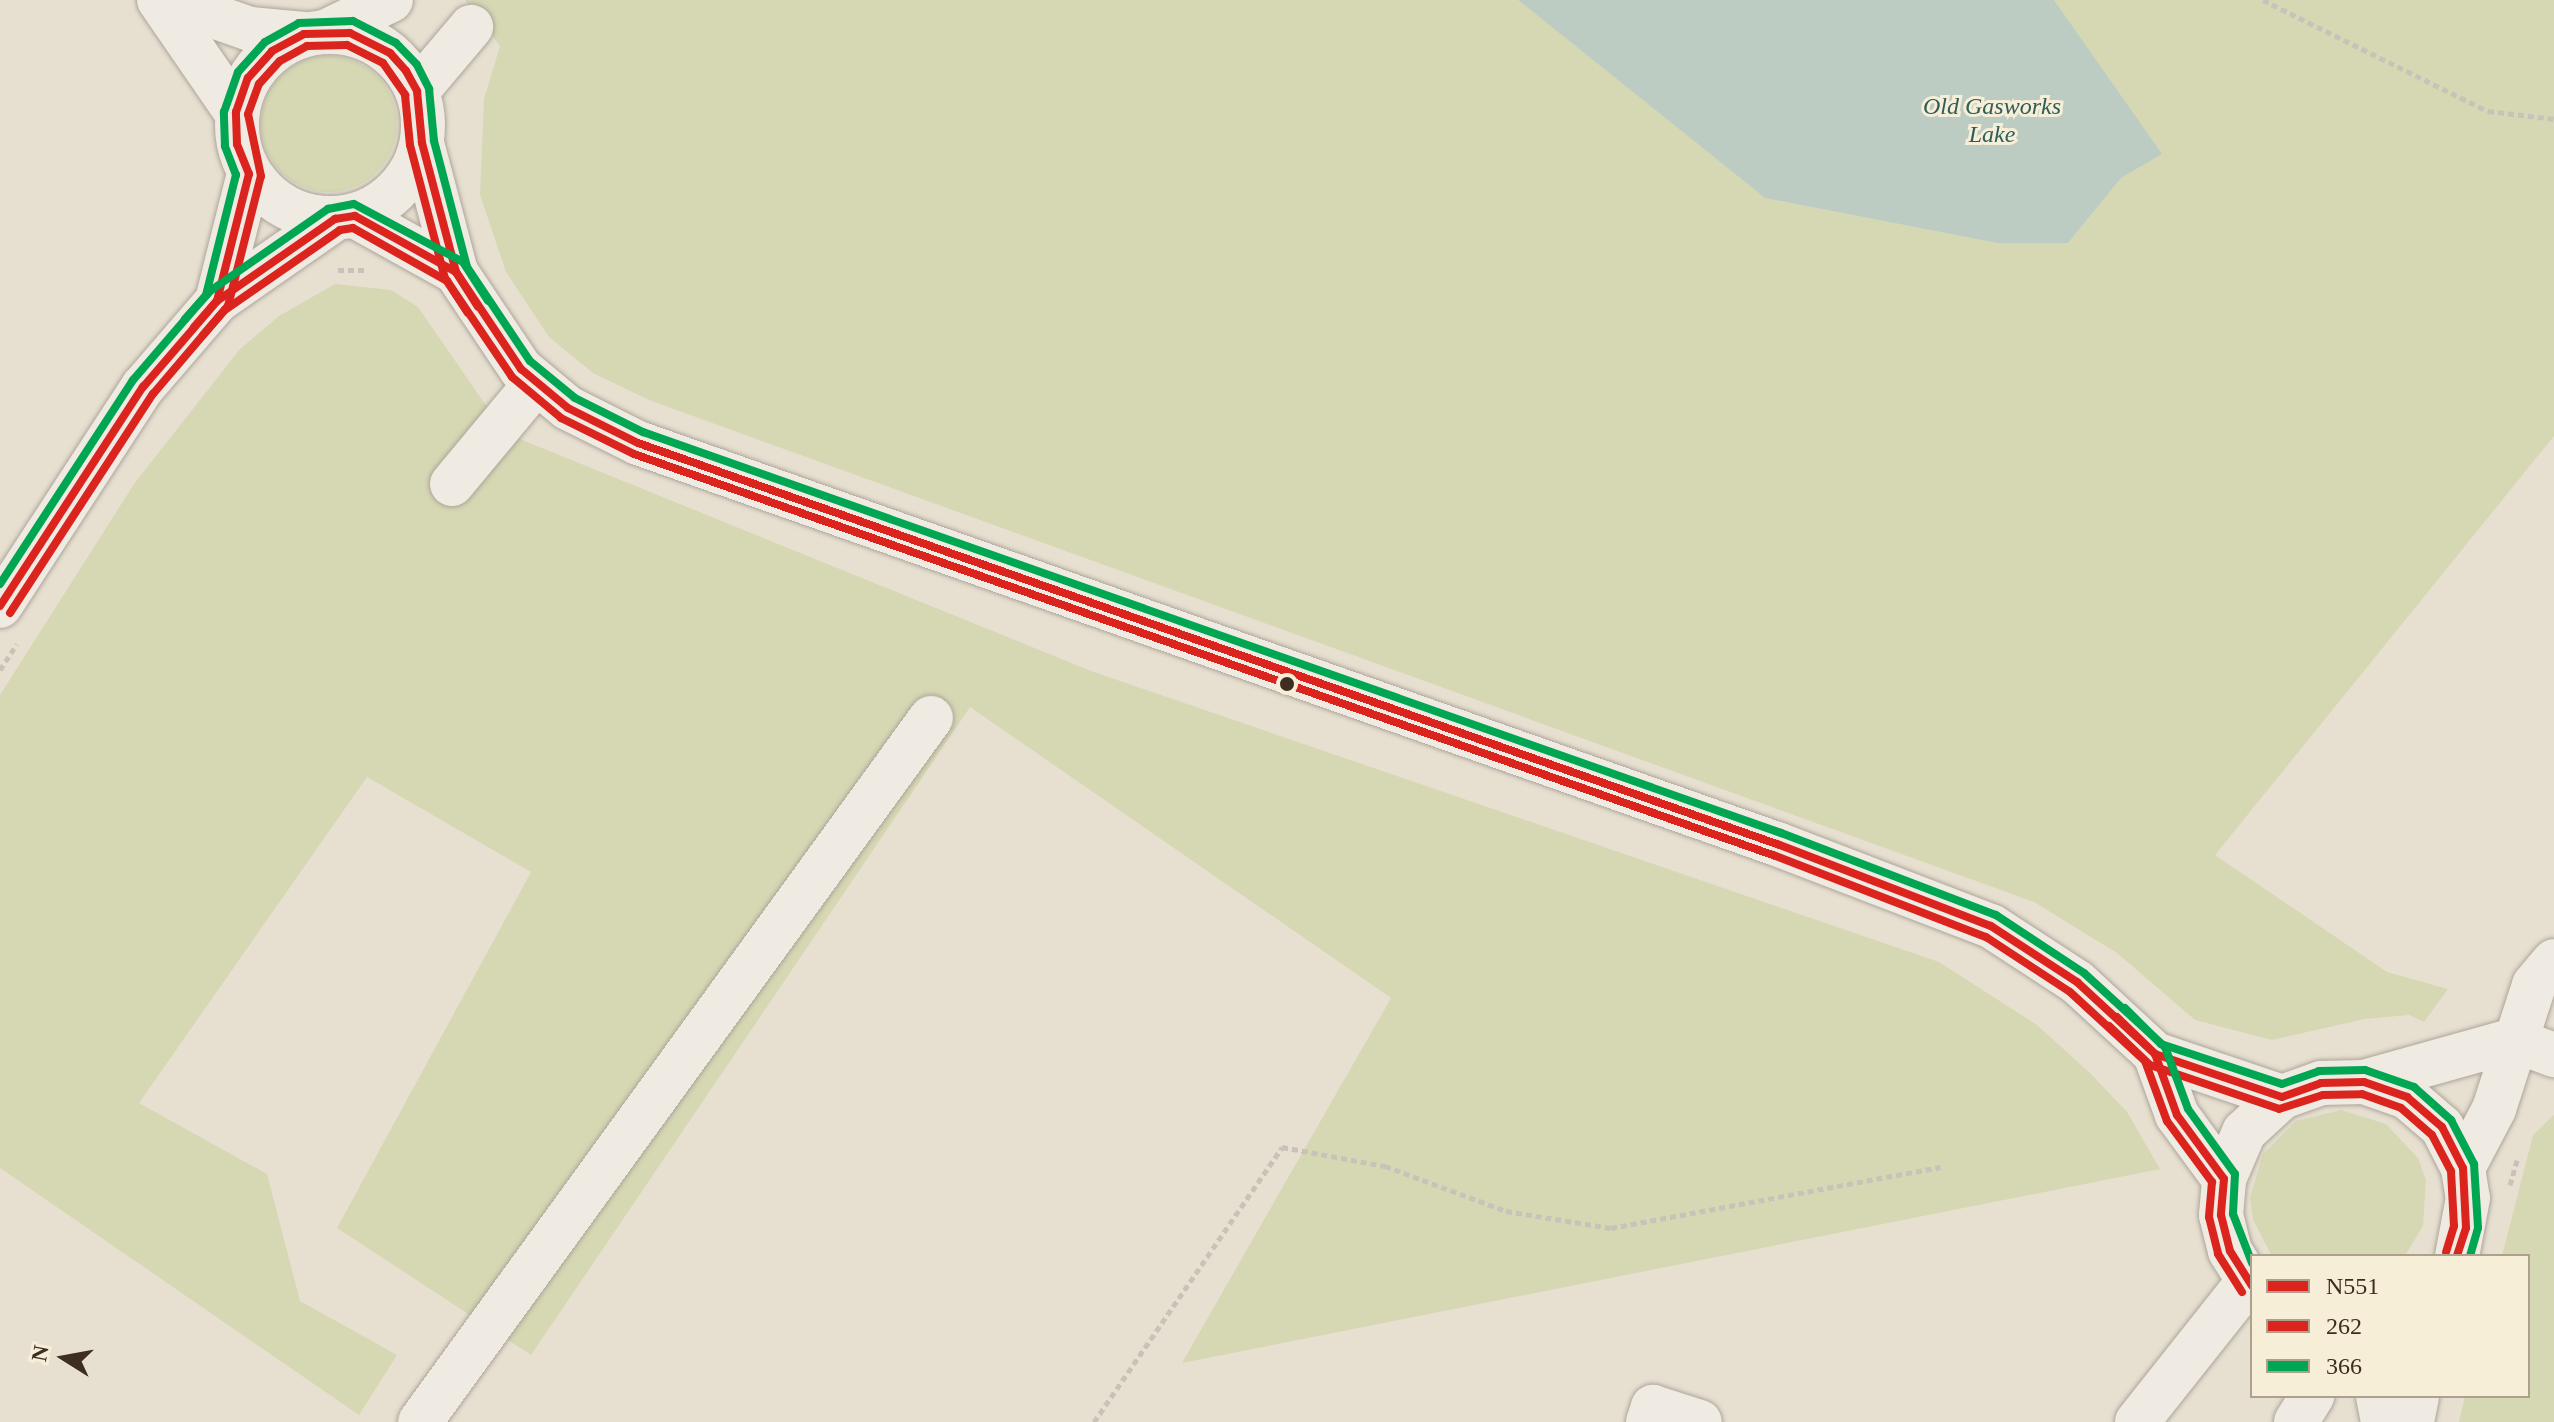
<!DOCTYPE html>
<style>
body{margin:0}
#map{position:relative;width:2554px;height:1422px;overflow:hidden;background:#e7e0d1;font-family:Georgia,serif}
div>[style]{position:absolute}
.green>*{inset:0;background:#d6d7b3}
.round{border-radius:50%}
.water>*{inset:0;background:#bcccc2}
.path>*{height:5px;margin-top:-2.5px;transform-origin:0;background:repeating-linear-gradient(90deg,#c8c2b9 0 6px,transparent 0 10px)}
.roads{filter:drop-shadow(0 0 2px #ada599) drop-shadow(0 0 2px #ada599)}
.minor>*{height:44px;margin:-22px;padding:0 22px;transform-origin:22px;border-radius:22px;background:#efebe3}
.minor>.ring{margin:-22px;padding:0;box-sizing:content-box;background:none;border:44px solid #efebe3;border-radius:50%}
.bus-1>*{height:8px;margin:-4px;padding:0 4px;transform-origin:4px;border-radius:4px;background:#dc241f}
.bus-2>*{height:8px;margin:-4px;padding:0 4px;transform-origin:4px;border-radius:4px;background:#dc241f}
.bus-3>*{height:8px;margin:-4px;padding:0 4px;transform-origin:4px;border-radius:4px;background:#00a651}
.dots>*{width:22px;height:22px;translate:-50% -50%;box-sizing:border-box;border:4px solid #f7eed8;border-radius:50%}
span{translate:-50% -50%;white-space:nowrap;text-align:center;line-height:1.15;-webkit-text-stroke:6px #f7eed8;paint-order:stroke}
.water-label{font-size:24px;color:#2f5d5a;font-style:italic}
.legend{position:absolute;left:2250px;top:1254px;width:280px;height:144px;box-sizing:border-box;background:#f7eed8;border:2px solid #ada18e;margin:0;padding:10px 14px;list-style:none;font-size:24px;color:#3d2e20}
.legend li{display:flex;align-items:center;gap:16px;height:40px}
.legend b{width:40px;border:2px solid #ada18e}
.north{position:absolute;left:24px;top:1318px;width:80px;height:80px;-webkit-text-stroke:6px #f7eed8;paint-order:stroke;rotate:281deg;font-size:22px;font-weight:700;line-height:32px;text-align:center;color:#3d2e20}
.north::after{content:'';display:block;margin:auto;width:28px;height:36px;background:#3d2e20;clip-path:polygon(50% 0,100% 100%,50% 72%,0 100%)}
</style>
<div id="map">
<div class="green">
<i style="clip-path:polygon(465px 0,1518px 0,1765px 198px,1997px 243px,2068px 243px,2121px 178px,2161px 154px,2054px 0,2554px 0,2554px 436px,2215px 855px,2387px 972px,2448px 989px,2424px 1022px,2409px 1015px,2365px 1019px,2272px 1040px,2195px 1020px,2117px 953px,2034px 902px,649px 400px,593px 373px,549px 337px,506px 272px,480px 195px,484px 99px,500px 46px)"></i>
<i class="round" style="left:261px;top:56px;width:136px;height:136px"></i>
<i style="clip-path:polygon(335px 284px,391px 290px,418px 307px,505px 433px,1091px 671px,1939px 962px,2037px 1025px,2092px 1075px,2127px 1112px,2160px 1169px,1182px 1363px,1391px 998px,970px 707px,531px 1355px,337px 1228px,531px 872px,367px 777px,139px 1103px,267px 1174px,300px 1301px,397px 1355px,359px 1415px,0 1168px,0 695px,134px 484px,240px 349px,279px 316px)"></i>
<i style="clip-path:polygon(2341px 1110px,2386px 1124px,2418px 1158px,2426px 1180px,2423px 1226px,2405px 1256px,2272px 1256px,2253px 1220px,2250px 1197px,2263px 1154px,2296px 1121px)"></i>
<i style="clip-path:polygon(2554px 1115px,2554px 1422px,2459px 1422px,2465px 1396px,2528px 1396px,2528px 1256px,2502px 1256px,2533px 1135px)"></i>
</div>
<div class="water">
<i style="clip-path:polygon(1518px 0,2054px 0,2162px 154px,2121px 178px,2068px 243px,1997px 243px,1765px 198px)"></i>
</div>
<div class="path">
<i style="left:2263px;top:0;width:251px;rotate:26.3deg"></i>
<i style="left:2488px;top:111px;width:66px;rotate:6.9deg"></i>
<i style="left:338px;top:270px;width:26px"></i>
<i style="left:0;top:670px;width:31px;rotate:-57deg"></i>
<i style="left:2510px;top:1185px;width:26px;rotate:-74deg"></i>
<i style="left:1094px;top:1422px;width:333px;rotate:-55.6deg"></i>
<i style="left:1282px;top:1147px;width:105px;rotate:10.5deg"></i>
<i style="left:1385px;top:1166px;width:129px;rotate:20.4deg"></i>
<i style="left:1506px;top:1211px;width:106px;rotate:9.2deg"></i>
<i style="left:1611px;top:1228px;width:335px;rotate:-10.5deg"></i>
</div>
<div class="roads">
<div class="minor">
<i style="left:159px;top:0;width:136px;rotate:55.5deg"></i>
<i style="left:167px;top:0;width:88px;rotate:19.3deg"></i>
<i style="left:250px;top:29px;width:54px;rotate:5.3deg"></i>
<i style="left:327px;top:31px;width:71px;rotate:-25.8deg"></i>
<i class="ring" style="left:237px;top:32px;width:142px;height:142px"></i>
<i style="left:417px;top:91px;width:84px;rotate:-49.8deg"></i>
<i style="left:422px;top:143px;width:133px;rotate:75.2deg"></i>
<i style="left:456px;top:272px;width:117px;rotate:56.2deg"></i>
<i style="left:521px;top:369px;width:61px;rotate:39.7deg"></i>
<i style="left:568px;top:408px;width:78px;rotate:26.6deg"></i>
<i style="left:638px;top:443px;width:1208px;rotate:19.4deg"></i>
<i style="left:1777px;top:844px;width:229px;rotate:21deg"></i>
<i style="left:1991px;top:926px;width:103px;rotate:33.1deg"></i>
<i style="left:2077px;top:982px;width:106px;rotate:42.7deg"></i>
<i style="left:2155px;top:1054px;width:65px;rotate:70.2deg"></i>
<i style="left:2177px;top:1115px;width:79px;rotate:53.7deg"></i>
<i style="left:355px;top:216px;width:115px;rotate:29deg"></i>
<i style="left:217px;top:301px;width:131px;rotate:-75.9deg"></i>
<i style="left:452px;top:484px;width:131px;rotate:-50.3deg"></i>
<i style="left:0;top:606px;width:262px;rotate:-56.9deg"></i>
<i style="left:143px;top:387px;width:113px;rotate:-49.3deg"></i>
<i style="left:217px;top:301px;width:144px;rotate:-34.8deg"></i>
<i style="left:2155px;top:1054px;width:134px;rotate:18.7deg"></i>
<i style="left:2364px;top:1082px;width:156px;rotate:-15.6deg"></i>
<i style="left:2514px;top:1040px;width:43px;rotate:20.6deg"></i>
<i style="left:2463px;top:1168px;width:67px;rotate:-62.3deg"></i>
<i style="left:2494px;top:1109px;width:130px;rotate:-72.1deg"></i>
<i style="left:2534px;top:985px;width:31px;rotate:-50deg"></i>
<i style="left:2252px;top:1286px;width:41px;rotate:-122.2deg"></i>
<i style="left:2230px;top:1251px;width:37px;rotate:-104deg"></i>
<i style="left:2221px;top:1215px;width:36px;rotate:-85deg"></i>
<i style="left:2224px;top:1179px;width:51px;rotate:-66.9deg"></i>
<i style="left:2244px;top:1132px;width:52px;rotate:-42.6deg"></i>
<i style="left:2282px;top:1097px;width:41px;rotate:-19.7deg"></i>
<i style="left:2321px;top:1083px;width:43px;rotate:-1.3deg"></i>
<i style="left:2364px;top:1082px;width:46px;rotate:19.2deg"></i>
<i style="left:2407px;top:1097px;width:46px;rotate:40.6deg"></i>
<i style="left:2442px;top:1127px;width:46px;rotate:62.9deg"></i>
<i style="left:2463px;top:1168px;width:30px;rotate:81deg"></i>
<i style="left:2468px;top:1198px;width:59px;rotate:100.7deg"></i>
<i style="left:2378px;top:1396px;width:26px;rotate:79deg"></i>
<i style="left:420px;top:1422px;width:870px;rotate:-54.03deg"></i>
<i style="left:1648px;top:1422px;width:16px;rotate:-72deg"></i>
<i style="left:1653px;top:1407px;width:49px;rotate:17.7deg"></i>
<i style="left:2137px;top:1422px;width:179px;rotate:-51.6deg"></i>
<i style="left:2296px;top:1422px;width:31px;rotate:-58deg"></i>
<i style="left:2412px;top:1422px;width:26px;rotate:-79deg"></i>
</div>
</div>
<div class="bus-1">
<i style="left:194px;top:327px;width:35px;rotate:-49deg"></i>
<i style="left:217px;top:301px;width:144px;rotate:-34.8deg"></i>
<i style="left:335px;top:219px;width:20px;rotate:-9deg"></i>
<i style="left:355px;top:216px;width:115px;rotate:29deg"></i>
<i style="left:456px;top:272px;width:41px;rotate:57.8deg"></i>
<i style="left:0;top:606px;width:262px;rotate:-56.9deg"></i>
<i style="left:143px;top:387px;width:113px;rotate:-49.3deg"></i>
<i style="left:217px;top:301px;width:131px;rotate:-75.9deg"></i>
<i style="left:249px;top:174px;width:32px;rotate:-112deg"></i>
<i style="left:237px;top:144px;width:32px;rotate:-92deg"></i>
<i style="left:236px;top:112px;width:36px;rotate:-71deg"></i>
<i style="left:248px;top:78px;width:36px;rotate:-48deg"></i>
<i style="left:272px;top:51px;width:36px;rotate:-28deg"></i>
<i style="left:304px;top:34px;width:46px;rotate:-1.2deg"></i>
<i style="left:350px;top:33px;width:45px;rotate:26.6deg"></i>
<i style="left:390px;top:53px;width:24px;rotate:48deg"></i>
<i style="left:406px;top:71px;width:23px;rotate:61deg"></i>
<i style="left:417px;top:91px;width:52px;rotate:84.5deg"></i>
<i style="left:422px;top:143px;width:133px;rotate:75.2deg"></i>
<i style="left:456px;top:272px;width:117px;rotate:56.2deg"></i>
<i style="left:521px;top:369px;width:61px;rotate:39.7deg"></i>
<i style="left:568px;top:408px;width:78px;rotate:26.6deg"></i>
<i style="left:638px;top:443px;width:1208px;rotate:19.4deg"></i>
<i style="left:1777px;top:844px;width:229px;rotate:21deg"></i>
<i style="left:1991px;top:926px;width:103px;rotate:33.1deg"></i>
<i style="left:2077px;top:982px;width:106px;rotate:42.7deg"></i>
<i style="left:2155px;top:1054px;width:65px;rotate:70.2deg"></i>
<i style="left:2177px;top:1115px;width:79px;rotate:53.7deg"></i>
<i style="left:2224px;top:1179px;width:36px;rotate:95deg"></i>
<i style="left:2221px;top:1215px;width:37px;rotate:76deg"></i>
<i style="left:2230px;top:1251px;width:41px;rotate:57.8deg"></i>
<i style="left:2117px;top:1017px;width:53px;rotate:44.2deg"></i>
<i style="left:2155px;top:1054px;width:134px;rotate:18.7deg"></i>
<i style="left:2282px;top:1097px;width:41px;rotate:-19.7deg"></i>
<i style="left:2321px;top:1083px;width:43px;rotate:-1.3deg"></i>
<i style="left:2364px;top:1082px;width:46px;rotate:19.2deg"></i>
<i style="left:2407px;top:1097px;width:46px;rotate:40.6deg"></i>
<i style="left:2442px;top:1127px;width:46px;rotate:62.9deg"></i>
<i style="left:2463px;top:1168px;width:60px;rotate:87.1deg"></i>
<i style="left:2466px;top:1228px;width:29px;rotate:108deg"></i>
</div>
<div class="bus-2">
<i style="left:203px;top:335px;width:33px;rotate:-49deg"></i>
<i style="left:225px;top:310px;width:140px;rotate:-34.8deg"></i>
<i style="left:340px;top:230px;width:13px;rotate:-9deg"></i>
<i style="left:353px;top:228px;width:108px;rotate:29.4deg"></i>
<i style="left:447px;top:281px;width:38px;rotate:57deg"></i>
<i style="left:10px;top:613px;width:262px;rotate:-56.9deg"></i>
<i style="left:153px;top:394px;width:116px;rotate:-49.6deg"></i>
<i style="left:228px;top:306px;width:134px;rotate:-75.8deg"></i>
<i style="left:261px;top:176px;width:63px;rotate:-101.8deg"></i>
<i style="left:248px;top:114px;width:32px;rotate:-70deg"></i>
<i style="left:259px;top:84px;width:31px;rotate:-48deg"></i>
<i style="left:280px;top:61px;width:31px;rotate:-29deg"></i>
<i style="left:307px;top:46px;width:40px;rotate:-1.4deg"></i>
<i style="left:347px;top:45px;width:40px;rotate:26.6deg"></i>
<i style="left:383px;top:63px;width:39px;rotate:55deg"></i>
<i style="left:405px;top:95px;width:50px;rotate:84.3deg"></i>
<i style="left:410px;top:145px;width:138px;rotate:75.3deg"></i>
<i style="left:445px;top:278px;width:120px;rotate:55.9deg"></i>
<i style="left:512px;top:377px;width:64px;rotate:39.9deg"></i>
<i style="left:561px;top:418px;width:81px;rotate:26.3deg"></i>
<i style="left:634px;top:454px;width:1208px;rotate:19.4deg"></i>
<i style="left:1773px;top:855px;width:228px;rotate:21.1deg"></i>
<i style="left:1986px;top:937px;width:100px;rotate:33.2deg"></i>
<i style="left:2070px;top:992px;width:102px;rotate:42.6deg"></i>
<i style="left:2145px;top:1061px;width:64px;rotate:69.9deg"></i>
<i style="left:2167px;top:1121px;width:76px;rotate:53.6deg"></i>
<i style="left:2212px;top:1182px;width:35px;rotate:95deg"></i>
<i style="left:2209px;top:1217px;width:38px;rotate:76deg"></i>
<i style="left:2218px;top:1254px;width:45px;rotate:57.7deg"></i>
<i style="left:2109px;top:1026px;width:57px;rotate:43.6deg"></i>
<i style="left:2150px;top:1065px;width:136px;rotate:18.8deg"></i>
<i style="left:2279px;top:1109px;width:46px;rotate:-17.7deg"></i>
<i style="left:2323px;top:1095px;width:39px;rotate:-1deg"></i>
<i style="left:2362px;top:1094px;width:41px;rotate:19.7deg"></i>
<i style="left:2401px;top:1108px;width:41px;rotate:41.1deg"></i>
<i style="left:2432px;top:1135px;width:41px;rotate:62.2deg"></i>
<i style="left:2451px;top:1171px;width:55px;rotate:86.9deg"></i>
<i style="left:2454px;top:1226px;width:27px;rotate:107deg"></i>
</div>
<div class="bus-3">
<i style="left:185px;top:319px;width:38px;rotate:-48deg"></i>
<i style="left:210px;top:291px;width:144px;rotate:-34.8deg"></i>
<i style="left:328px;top:209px;width:26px;rotate:-11deg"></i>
<i style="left:354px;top:204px;width:123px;rotate:28deg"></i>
<i style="left:463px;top:262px;width:46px;rotate:57.3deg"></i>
<i style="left:0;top:584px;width:244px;rotate:-56.9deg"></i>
<i style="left:133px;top:380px;width:112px;rotate:-49.3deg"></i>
<i style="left:206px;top:295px;width:124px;rotate:-76deg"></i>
<i style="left:236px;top:175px;width:31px;rotate:-111deg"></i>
<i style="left:225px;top:146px;width:34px;rotate:-92deg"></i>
<i style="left:224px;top:112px;width:42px;rotate:-70.7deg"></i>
<i style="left:238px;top:72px;width:40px;rotate:-48deg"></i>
<i style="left:265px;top:42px;width:39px;rotate:-29deg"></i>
<i style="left:299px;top:23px;width:54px;rotate:-2.1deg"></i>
<i style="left:353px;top:21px;width:48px;rotate:27.1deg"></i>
<i style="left:396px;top:43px;width:30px;rotate:46deg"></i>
<i style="left:417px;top:65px;width:27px;rotate:63deg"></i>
<i style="left:429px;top:89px;width:52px;rotate:84.5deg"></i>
<i style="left:434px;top:141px;width:130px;rotate:75.3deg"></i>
<i style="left:467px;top:267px;width:113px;rotate:56.2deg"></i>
<i style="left:530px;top:361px;width:58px;rotate:39.4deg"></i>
<i style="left:575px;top:398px;width:76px;rotate:26.6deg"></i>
<i style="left:643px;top:432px;width:1207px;rotate:19.41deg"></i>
<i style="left:1781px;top:833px;width:230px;rotate:20.9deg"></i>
<i style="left:1996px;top:915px;width:105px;rotate:33.4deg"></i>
<i style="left:2084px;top:973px;width:110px;rotate:42.4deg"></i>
<i style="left:2165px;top:1047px;width:66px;rotate:69.6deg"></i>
<i style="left:2188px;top:1109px;width:80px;rotate:54.1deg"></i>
<i style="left:2235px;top:1174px;width:40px;rotate:92.9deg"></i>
<i style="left:2233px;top:1214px;width:53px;rotate:68.8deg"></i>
<i style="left:2125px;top:1008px;width:51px;rotate:45deg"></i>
<i style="left:2161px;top:1044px;width:127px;rotate:18.3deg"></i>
<i style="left:2282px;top:1084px;width:39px;rotate:-19deg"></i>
<i style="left:2319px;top:1071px;width:46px;rotate:-1.2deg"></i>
<i style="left:2365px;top:1070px;width:52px;rotate:19.1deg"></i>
<i style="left:2414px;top:1087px;width:50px;rotate:41.7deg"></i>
<i style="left:2451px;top:1120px;width:50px;rotate:62.4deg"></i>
<i style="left:2474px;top:1164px;width:64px;rotate:86.4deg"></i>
<i style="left:2478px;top:1228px;width:29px;rotate:106deg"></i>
</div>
<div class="dots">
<i style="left:1287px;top:684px;background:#3d2e20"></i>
</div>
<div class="water-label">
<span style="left:1992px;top:121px">Old Gasworks<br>Lake</span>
</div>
<ul class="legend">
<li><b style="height:10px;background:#dc241f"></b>N551</li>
<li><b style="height:10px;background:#dc241f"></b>262</li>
<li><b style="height:10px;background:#00a651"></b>366</li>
</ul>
<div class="north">N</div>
</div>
